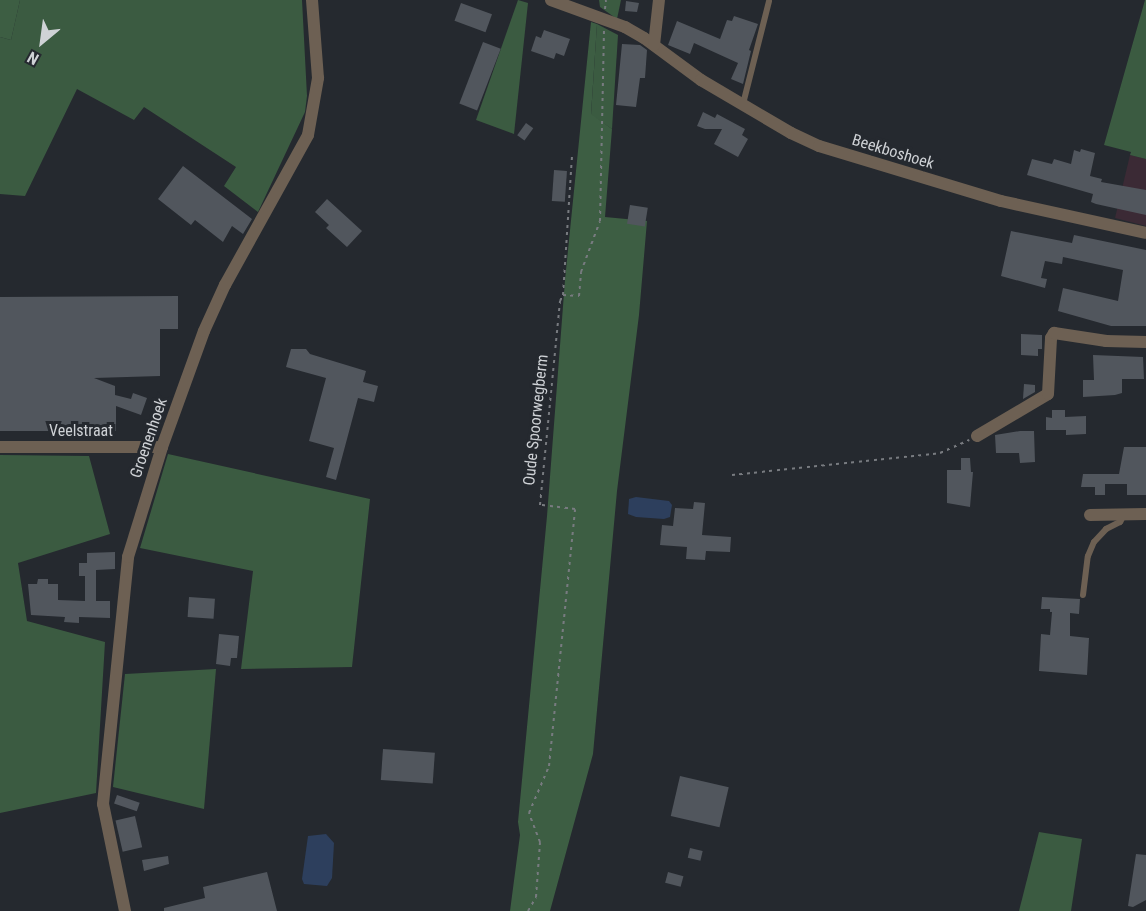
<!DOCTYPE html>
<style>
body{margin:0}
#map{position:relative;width:1146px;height:911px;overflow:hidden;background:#25292f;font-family:"Roboto Condensed",sans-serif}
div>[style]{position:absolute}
.education>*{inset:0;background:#3b2a35}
.green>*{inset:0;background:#3b5b41}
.forest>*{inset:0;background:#3d5e43}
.water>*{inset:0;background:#2d3f5d}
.building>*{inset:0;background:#51565d;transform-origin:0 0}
.path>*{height:2px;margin-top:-1px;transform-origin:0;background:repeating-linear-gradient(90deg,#787b80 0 3px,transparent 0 7.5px)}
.service>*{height:6px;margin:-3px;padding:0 3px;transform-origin:3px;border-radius:3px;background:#6d6053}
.minor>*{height:12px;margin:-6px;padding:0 6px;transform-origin:6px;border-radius:6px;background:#6d6053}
span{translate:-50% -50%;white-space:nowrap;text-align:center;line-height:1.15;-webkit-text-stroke:6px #25292f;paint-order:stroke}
.street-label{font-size:16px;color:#cfd2d6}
.north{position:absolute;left:12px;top:12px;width:60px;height:60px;-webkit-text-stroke:4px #25292f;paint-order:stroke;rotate:209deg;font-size:16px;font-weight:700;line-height:24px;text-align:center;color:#cfd2d6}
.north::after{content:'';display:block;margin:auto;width:21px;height:27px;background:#cfd2d6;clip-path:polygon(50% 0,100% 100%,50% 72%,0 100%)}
</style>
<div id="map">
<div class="education">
<i style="clip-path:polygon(1130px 155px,1146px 159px,1146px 226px,1115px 218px)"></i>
</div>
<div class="green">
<i style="clip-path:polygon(20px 0,302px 0,307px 96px,305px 112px,258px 212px,224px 186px,236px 167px,144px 107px,134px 120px,77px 89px,25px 196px,0 194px,0 37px,11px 40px)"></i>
<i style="clip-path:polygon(518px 0,528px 3px,514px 134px,476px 120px)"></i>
<i style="clip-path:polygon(599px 0,621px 0,617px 19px,600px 7px)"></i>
<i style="clip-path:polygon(1145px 0,1146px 0,1146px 159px,1130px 155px,1131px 152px,1104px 145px)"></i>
<i style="clip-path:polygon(597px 24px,618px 35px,612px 129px,591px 115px)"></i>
<i style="clip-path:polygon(168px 454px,370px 499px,352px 667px,241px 669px,253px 571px,140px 548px)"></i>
<i style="clip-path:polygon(0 455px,89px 456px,110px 534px,18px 563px,27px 621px,105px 642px,96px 793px,0 813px)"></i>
<i style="clip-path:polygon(216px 669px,204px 809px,113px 787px,125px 674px)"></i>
<i style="clip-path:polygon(1039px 832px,1082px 839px,1071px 911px,1019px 911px)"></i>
</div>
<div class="forest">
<i style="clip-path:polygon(0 0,20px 0,11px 40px,0 37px)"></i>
<i style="clip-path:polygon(591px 22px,597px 24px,591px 114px,612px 129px,605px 217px,647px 221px,639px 315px,617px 491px,593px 754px,550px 911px,510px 911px,520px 835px,518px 822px,547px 516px,565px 280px)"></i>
</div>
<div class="water">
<i style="clip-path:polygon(636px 497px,669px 501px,672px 505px,670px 517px,664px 519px,636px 517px,628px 514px,629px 499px)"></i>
<i style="clip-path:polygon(326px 834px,334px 843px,332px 878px,327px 886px,304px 884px,302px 879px,308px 836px)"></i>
</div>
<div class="building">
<i style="clip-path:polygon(626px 1px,639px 3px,637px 12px,625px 11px)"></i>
<i style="left:461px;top:3px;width:33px;height:19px;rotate:20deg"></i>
<i style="clip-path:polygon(734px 16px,758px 24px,749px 50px,751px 51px,743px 84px,731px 79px,738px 63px,694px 43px,690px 54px,668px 45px,677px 21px,720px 39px,727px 20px,732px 21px)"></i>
<i style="clip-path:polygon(544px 30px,570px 39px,564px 56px,556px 53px,554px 59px,531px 51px,536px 36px,541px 38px)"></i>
<i style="left:483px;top:42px;width:19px;height:66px;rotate:21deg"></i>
<i style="clip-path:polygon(622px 44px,640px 45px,647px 50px,645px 78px,640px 78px,636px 107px,616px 105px)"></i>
<i style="clip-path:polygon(703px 112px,715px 118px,717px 114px,745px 129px,742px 135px,748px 139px,738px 157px,714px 144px,722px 129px,705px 129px,697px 126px)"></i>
<i style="left:526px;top:123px;width:9px;height:15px;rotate:36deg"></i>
<i style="clip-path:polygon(1081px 149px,1095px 153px,1090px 176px,1102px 179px,1101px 182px,1146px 190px,1146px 215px,1096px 204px,1091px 202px,1093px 194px,1027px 175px,1032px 159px,1052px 164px,1054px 159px,1071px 164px,1074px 150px,1080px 152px)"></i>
<i style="clip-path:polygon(183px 166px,252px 219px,243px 234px,232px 226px,223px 242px,195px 220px,191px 225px,158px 199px)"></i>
<i style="left:554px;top:170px;width:13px;height:31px;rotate:4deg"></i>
<i style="clip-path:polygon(327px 199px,362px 231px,347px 247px,326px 228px,329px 225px,315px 212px)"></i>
<i style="left:630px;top:205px;width:18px;height:19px;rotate:9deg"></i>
<i style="clip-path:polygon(1011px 231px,1072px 243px,1074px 235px,1146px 250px,1146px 326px,1111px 326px,1058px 311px,1063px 288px,1118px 301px,1123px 270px,1063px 257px,1062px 264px,1045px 261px,1041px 278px,1047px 279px,1045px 288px,1001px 276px)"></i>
<i style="clip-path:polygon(178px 296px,178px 329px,160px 329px,160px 376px,94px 378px,115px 386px,115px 395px,131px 399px,133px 393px,147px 398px,141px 415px,116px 406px,116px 431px,0 431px,0 297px)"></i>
<i style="clip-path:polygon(1021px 334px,1042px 335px,1042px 349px,1038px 349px,1038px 356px,1021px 355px)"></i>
<i style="clip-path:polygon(291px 349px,306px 349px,310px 354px,366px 371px,363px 382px,378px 386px,374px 402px,358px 398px,336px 480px,326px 477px,334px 448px,309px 441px,326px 378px,286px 367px)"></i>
<i style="clip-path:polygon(1093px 355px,1143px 357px,1144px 379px,1122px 379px,1122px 393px,1115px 395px,1083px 397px,1083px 380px,1094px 380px)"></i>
<i style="clip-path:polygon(1024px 384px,1035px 385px,1035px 392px,1023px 399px)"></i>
<i style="clip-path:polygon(1052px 410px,1065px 410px,1065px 417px,1086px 416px,1086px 434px,1066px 435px,1066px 430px,1046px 430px,1046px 417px,1052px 418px)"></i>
<i style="clip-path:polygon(1020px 431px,1034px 431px,1035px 462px,1020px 463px,1019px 453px,996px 453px,995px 435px)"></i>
<i style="clip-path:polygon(1124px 447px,1146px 447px,1146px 495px,1127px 495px,1127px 484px,1105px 484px,1105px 495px,1095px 495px,1095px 487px,1081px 487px,1083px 474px,1119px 474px)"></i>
<i style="clip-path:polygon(961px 458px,970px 458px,971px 472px,973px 472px,970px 507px,947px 503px,947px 470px,961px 470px)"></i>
<i style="clip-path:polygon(694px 502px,705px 503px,702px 535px,731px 537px,730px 552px,706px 551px,705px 560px,686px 559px,687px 547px,660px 545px,662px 525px,673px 526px,675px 508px,693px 509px)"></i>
<i style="clip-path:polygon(115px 552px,115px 569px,96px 570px,96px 601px,110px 601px,110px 618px,79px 617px,79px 623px,64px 622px,65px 617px,31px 615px,28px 584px,37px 584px,38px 579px,48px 579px,48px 584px,58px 584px,58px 600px,85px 601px,85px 576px,79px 576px,79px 563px,87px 563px,87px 553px)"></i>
<i style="left:189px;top:597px;width:26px;height:20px;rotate:4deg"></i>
<i style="clip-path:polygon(1042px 597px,1080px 599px,1079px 614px,1070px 613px,1070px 636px,1089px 638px,1087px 675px,1039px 671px,1041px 634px,1050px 635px,1052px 612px,1050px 612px,1050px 609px,1041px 609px)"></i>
<i style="clip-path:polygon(219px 634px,239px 636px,237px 658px,231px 658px,230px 666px,216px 664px)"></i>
<i style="left:383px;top:749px;width:52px;height:31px;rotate:4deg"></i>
<i style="left:680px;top:776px;width:50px;height:41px;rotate:13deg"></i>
<i style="left:117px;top:795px;width:24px;height:9px;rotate:19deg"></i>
<i style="left:135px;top:816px;width:32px;height:20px;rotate:77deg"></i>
<i style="left:690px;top:848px;width:13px;height:10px;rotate:13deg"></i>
<i style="clip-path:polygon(1136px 854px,1146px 855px,1146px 900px,1133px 907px,1128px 906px)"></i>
<i style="clip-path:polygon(168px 856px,169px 864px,144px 871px,142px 860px)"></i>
<i style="clip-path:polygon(267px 872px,277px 911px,164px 911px,164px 908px,205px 898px,203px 887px)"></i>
<i style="left:668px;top:872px;width:16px;height:11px;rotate:15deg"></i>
</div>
<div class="path">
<i style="left:605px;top:9px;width:9px;rotate:-84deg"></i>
<i style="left:563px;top:295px;width:16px;rotate:4deg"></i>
<i style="left:579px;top:296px;width:24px;rotate:-85deg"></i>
<i style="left:581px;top:272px;width:54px;rotate:-69.6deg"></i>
<i style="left:600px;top:221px;width:191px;rotate:-88.8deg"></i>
<i style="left:732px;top:475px;width:209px;rotate:-6deg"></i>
<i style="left:940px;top:453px;width:32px;rotate:-24deg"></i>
<i style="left:528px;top:911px;width:16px;rotate:-60deg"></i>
<i style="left:536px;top:897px;width:55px;rotate:-85.8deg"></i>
<i style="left:540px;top:842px;width:31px;rotate:-111deg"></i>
<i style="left:529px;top:813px;width:51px;rotate:-66.9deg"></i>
<i style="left:549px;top:766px;width:258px;rotate:-84.2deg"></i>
<i style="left:575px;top:509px;width:35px;rotate:-173deg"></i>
<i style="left:540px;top:505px;width:205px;rotate:-84.4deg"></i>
<i style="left:560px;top:301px;width:7px;rotate:-63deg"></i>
<i style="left:563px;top:295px;width:140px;rotate:-86.3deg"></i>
</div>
<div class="service">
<i style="left:743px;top:104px;width:106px;rotate:-75.8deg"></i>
<i style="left:1083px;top:595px;width:39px;rotate:-83deg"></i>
<i style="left:1088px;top:556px;width:15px;rotate:-67deg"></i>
<i style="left:1094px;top:542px;width:18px;rotate:-47deg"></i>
<i style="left:1106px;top:529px;width:16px;rotate:-27deg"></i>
<i style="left:1120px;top:522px;width:8px;rotate:-60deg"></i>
</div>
<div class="minor">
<i style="left:551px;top:0;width:79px;rotate:20deg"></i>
<i style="left:625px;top:27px;width:22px;rotate:30deg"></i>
<i style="left:644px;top:38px;width:71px;rotate:36.4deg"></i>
<i style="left:701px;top:80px;width:104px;rotate:30.5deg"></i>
<i style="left:791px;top:133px;width:31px;rotate:25deg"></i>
<i style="left:819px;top:146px;width:190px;rotate:16.8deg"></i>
<i style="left:1001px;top:201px;width:148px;rotate:12.4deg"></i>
<i style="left:654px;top:45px;width:45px;rotate:-83.7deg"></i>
<i style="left:977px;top:436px;width:82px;rotate:-30.6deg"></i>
<i style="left:1048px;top:394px;width:56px;rotate:-86.9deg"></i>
<i style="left:1051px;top:338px;width:6px;rotate:-59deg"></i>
<i style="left:1054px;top:333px;width:53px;rotate:8.7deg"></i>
<i style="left:1106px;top:341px;width:40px;rotate:1.4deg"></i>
<i style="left:0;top:447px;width:162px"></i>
<i style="left:1090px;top:515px;width:56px;rotate:-1deg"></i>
<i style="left:125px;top:911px;width:109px;rotate:-101.6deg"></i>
<i style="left:103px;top:804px;width:248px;rotate:-84.2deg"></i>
<i style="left:128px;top:557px;width:115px;rotate:-72.8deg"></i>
<i style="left:162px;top:447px;width:123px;rotate:-70.1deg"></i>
<i style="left:204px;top:331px;width:51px;rotate:-65.5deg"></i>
<i style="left:225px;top:285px;width:171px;rotate:-61deg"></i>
<i style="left:308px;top:135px;width:58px;rotate:-80deg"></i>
<i style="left:318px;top:78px;width:78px;rotate:-94.4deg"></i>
</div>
<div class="street-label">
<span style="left:893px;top:152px;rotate:17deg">Beekboshoek</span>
<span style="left:536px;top:420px;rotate:-84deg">Oude Spoorwegberm</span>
<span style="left:81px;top:431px">Veelstraat</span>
<span style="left:149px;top:438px;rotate:-71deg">Groenenhoek</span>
</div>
<div class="north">N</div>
</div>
